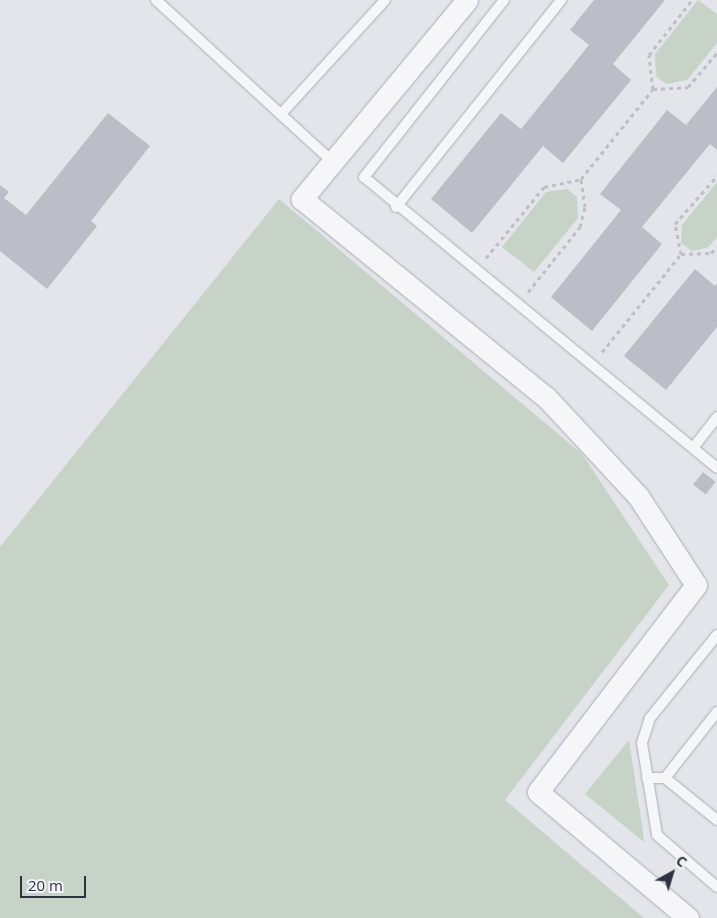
<!DOCTYPE html>
<meta charset="utf-8">
<style>
body{margin:0}
#map{position:relative;width:717px;height:918px;overflow:hidden;background:#e3e5ea;font-family:"Open Sans",sans-serif}
div>[style]{position:absolute}
.green>*{inset:0;background:#c7d3c6}
.building>*{inset:0;background:#bbbec6;transform-origin:0 0}
.path>*{height:3px;margin-top:-1.5px;transform-origin:0;background:repeating-linear-gradient(90deg,#bebfc5 0 4px,transparent 0 8px)}
.roads{filter:drop-shadow(0 0 1px #a9acb4) drop-shadow(0 0 1px #a9acb4)}
.lane>*{height:10px;margin:-5px;padding:0 5px;transform-origin:5px;border-radius:5px;background:#f6f6f9}
.street>*{height:21px;margin:-10.5px;padding:0 10.5px;transform-origin:10.5px;border-radius:10.5px;background:#f6f6f9}
span{translate:-50% -50%;white-space:nowrap;text-align:center;line-height:1.15;-webkit-text-stroke:4.5px #f3f4f7;paint-order:stroke}
.north{position:absolute;left:647px;top:848px;width:50px;height:50px;-webkit-text-stroke:4px #f3f4f7;paint-order:stroke;rotate:39deg;font-size:14px;font-weight:700;line-height:20px;text-align:center;color:#2d3240}
.north::after{content:'';display:block;margin:auto;width:18px;height:22px;background:#2d3240;clip-path:polygon(50% 0,100% 100%,50% 72%,0 100%)}
.scale{position:absolute;left:20px;top:876px;width:66px;height:22px;box-sizing:border-box;border:2px solid #2d3240;border-top:0;padding-left:6px;font-size:15px;line-height:18px;white-space:nowrap;color:#2d3240;-webkit-text-stroke:4px #f3f4f7;paint-order:stroke}
</style>
<div id="map">
<div class="green">
<i style="clip-path:polygon(698px 0,717px 14px,717px 43px,687px 80px,666px 84px,656px 76px,655px 54px)"></i>
<i style="clip-path:polygon(717px 182px,717px 237px,709px 247px,692px 251px,681px 243px,682px 225px)"></i>
<i style="clip-path:polygon(567px 189px,577px 197px,578px 218px,534px 272px,502px 247px,546px 192px)"></i>
<i style="clip-path:polygon(279px 199px,582px 454px,669px 585px,505px 800px,644px 918px,0 918px,0 547px)"></i>
<i style="clip-path:polygon(629px 740px,643px 832px,644px 842px,585px 794px)"></i>
</div>
<div class="building">
<i style="clip-path:polygon(594px 0,665px 0,613px 64px,631px 80px,563px 163px,543px 146px,472px 233px,431px 199px,501px 113px,521px 129px,589px 45px,570px 30px)"></i>
<i style="clip-path:polygon(717px 87px,717px 150px,710px 144px,642px 227px,662px 244px,592px 331px,551px 297px,621px 210px,600px 194px,667px 110px,686px 125px)"></i>
<i style="clip-path:polygon(108px 113px,150px 146px,91px 221px,97px 226px,47px 289px,0 251px,0 185px,9px 192px,4px 198px,26px 215px)"></i>
<i style="clip-path:polygon(695px 269px,715px 286px,717px 283px,717px 327px,666px 390px,624px 356px)"></i>
<i style="left:703px;top:472px;width:16px;height:16px;rotate:38deg"></i>
</div>
<div class="path">
<i style="left:653px;top:89px;width:35px;rotate:-3deg"></i>
<i style="left:688px;top:87px;width:45px;rotate:-49.5deg"></i>
<i style="left:681px;top:254px;width:31px;rotate:-101deg"></i>
<i style="left:675px;top:224px;width:64px;rotate:-48.8deg"></i>
<i style="left:681px;top:254px;width:30px;rotate:-2deg"></i>
<i style="left:711px;top:253px;width:8px;rotate:-45deg"></i>
<i style="left:486px;top:258px;width:92px;rotate:-50.8deg"></i>
<i style="left:544px;top:187px;width:38px;rotate:-12deg"></i>
<i style="left:528px;top:292px;width:83px;rotate:-51.3deg"></i>
<i style="left:580px;top:227px;width:21px;rotate:-76deg"></i>
<i style="left:585px;top:207px;width:28px;rotate:-98deg"></i>
<i style="left:581px;top:179px;width:115px;rotate:-51.3deg"></i>
<i style="left:653px;top:89px;width:34px;rotate:-97deg"></i>
<i style="left:649px;top:55px;width:70px;rotate:-52deg"></i>
<i style="left:602px;top:352px;width:126px;rotate:-51.1deg"></i>
</div>
<div class="roads">
<div class="lane">
<i style="left:156px;top:0;width:240px;rotate:42.5deg"></i>
<i style="left:504px;top:0;width:226px;rotate:128.3deg"></i>
<i style="left:364px;top:177px;width:457px;rotate:39.5deg"></i>
<i style="left:281px;top:114px;width:154px;rotate:-47.6deg"></i>
<i style="left:396px;top:207px;width:265px;rotate:-51.4deg"></i>
<i style="left:693px;top:448px;width:39px;rotate:-52deg"></i>
<i style="left:717px;top:635px;width:107px;rotate:128.9deg"></i>
<i style="left:650px;top:718px;width:26px;rotate:108deg"></i>
<i style="left:642px;top:743px;width:93px;rotate:80.7deg"></i>
<i style="left:657px;top:835px;width:79px;rotate:40.9deg"></i>
<i style="left:647px;top:778px;width:18px"></i>
<i style="left:665px;top:778px;width:67px;rotate:38.9deg"></i>
<i style="left:665px;top:778px;width:84px;rotate:-51.8deg"></i>
</div>
<div class="street">
<i style="left:467px;top:0;width:259px;rotate:129.7deg"></i>
<i style="left:302px;top:199px;width:314px;rotate:39.1deg"></i>
<i style="left:546px;top:397px;width:135px;rotate:47.1deg"></i>
<i style="left:638px;top:496px;width:106px;rotate:56.9deg"></i>
<i style="left:696px;top:585px;width:260px;rotate:127.4deg"></i>
<i style="left:538px;top:792px;width:196px;rotate:40deg"></i>
</div>
</div>
<div class="north">С</div>
<div class="scale">20 m</div>
</div>
